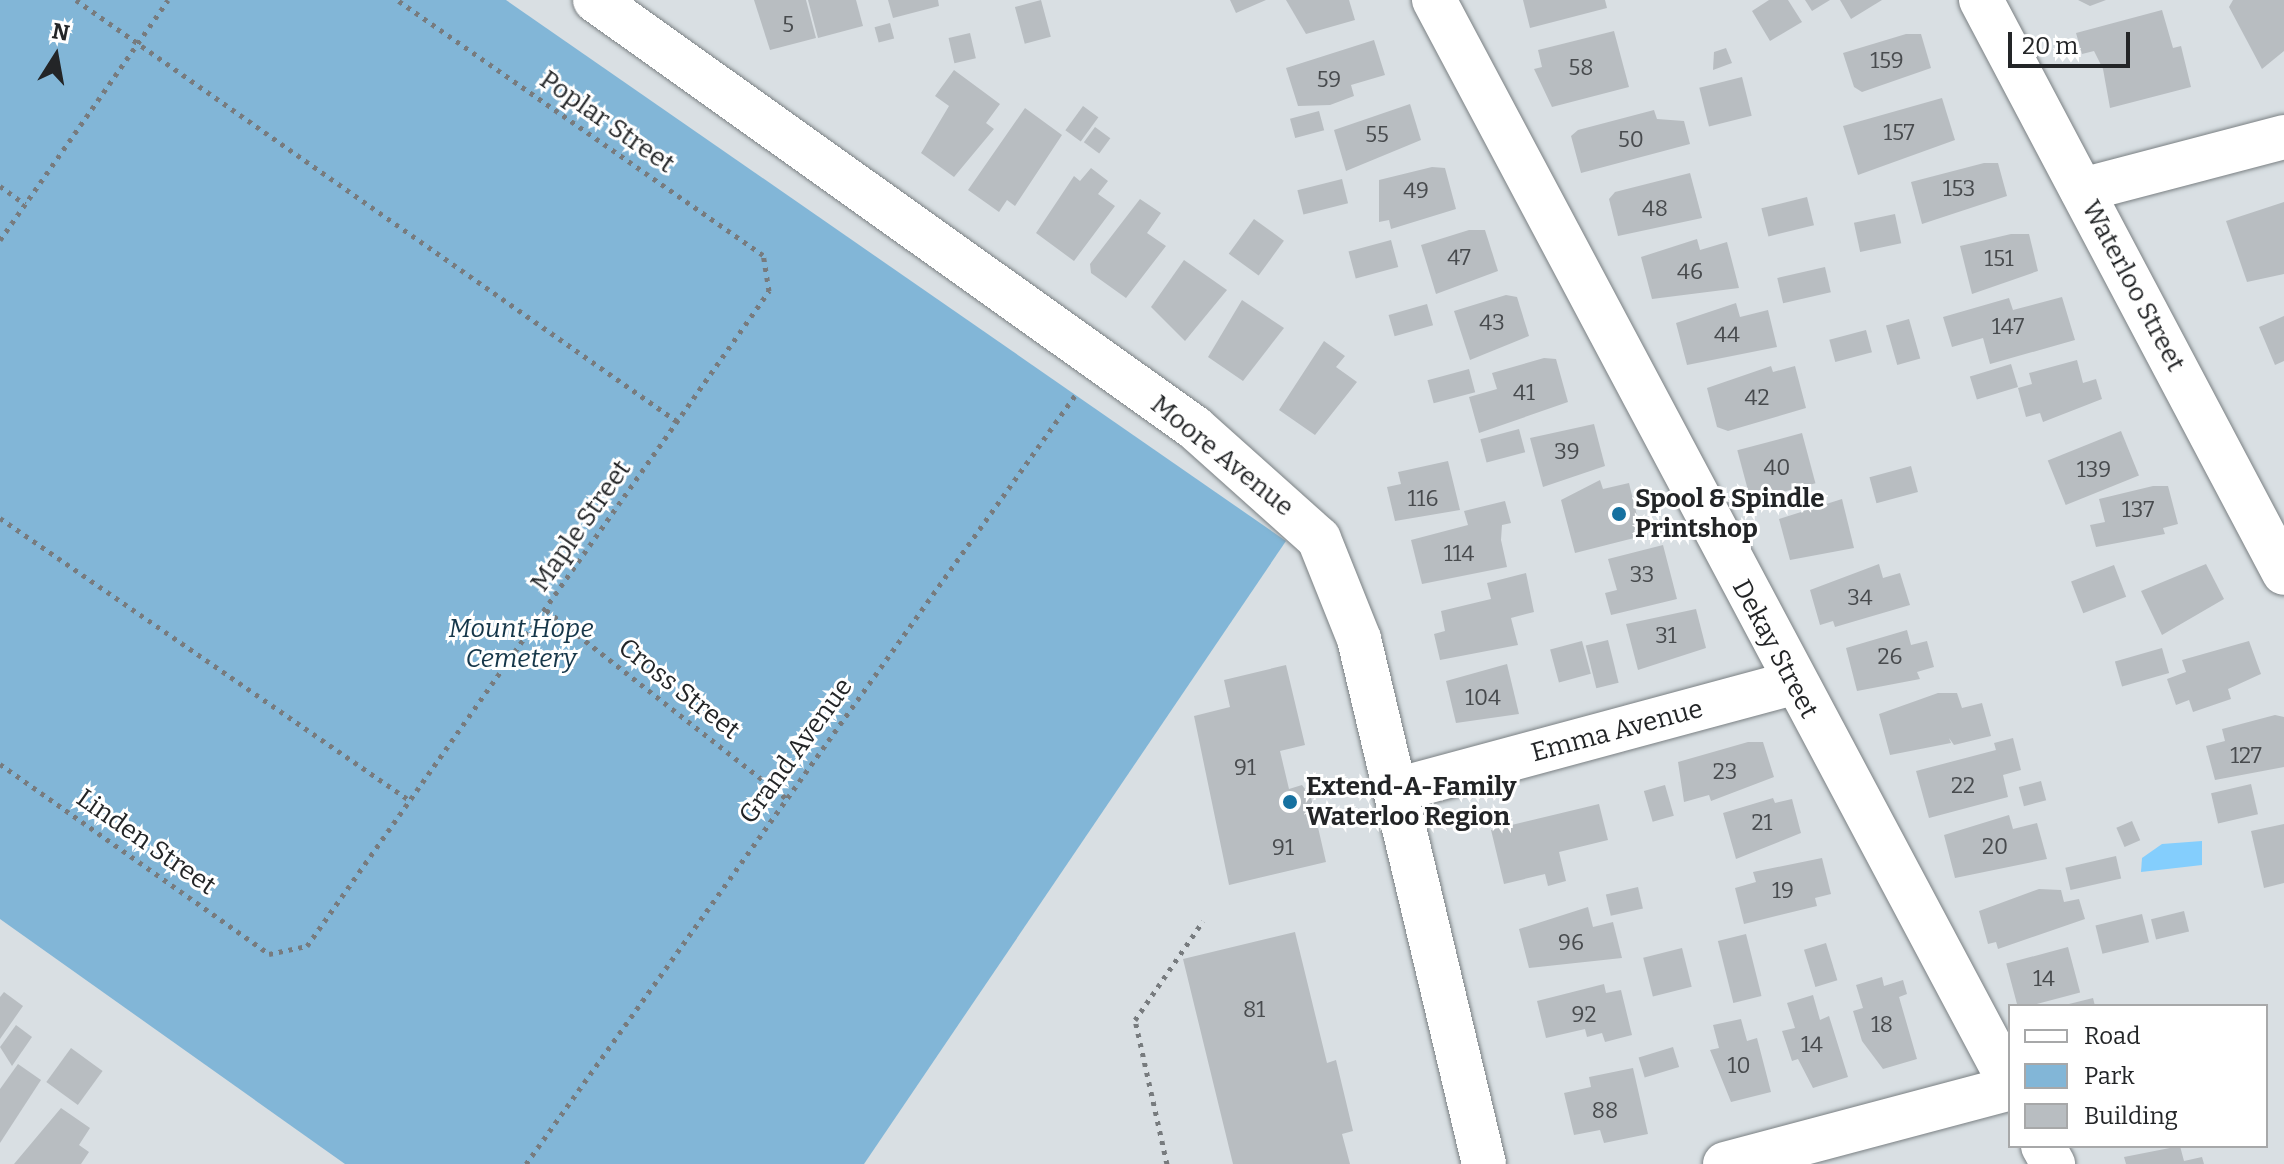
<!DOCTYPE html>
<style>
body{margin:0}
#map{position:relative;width:2284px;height:1164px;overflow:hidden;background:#d9dfe3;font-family:Bitter,serif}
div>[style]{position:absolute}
.green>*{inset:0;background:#82b6d7}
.water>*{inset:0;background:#84cefd}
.building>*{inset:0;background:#b8bdc1;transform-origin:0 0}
.path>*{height:5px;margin-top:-2.5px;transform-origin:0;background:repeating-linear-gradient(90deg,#777b7e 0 4px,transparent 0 10px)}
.roads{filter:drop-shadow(0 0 2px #7a8083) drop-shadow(0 0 2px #7a8083)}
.minor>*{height:44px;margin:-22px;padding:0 22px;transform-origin:22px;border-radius:22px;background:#fff}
.dots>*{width:22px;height:22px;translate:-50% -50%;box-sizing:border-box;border:4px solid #fff;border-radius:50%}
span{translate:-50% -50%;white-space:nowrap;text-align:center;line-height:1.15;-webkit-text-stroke:6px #fff;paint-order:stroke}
.number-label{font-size:22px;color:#484b4e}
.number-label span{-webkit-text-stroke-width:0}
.street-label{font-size:26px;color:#232527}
.poi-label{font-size:26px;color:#232527;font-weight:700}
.left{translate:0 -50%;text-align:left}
.park-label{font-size:26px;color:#153649;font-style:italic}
.legend{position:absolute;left:2008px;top:1004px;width:260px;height:144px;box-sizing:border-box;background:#fff;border:2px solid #a7a8a9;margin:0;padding:10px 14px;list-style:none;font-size:24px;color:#232527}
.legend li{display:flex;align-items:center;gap:16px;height:40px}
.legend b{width:40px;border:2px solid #a7a8a9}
.north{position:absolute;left:16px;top:16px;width:80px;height:80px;-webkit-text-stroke:6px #fff;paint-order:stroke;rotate:11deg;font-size:22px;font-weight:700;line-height:32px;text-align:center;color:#232527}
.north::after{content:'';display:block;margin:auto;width:28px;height:36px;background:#232527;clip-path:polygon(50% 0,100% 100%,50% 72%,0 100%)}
.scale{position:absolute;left:2008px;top:32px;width:122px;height:36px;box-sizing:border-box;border:4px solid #232527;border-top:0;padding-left:10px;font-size:24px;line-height:28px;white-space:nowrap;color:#232527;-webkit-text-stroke:6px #fff;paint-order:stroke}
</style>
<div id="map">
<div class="green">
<i style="clip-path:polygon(0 0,506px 0,1286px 541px,864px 1164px,345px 1164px,0 919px)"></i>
</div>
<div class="water">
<i style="clip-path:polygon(2202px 841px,2202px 865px,2141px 872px,2142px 858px,2162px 844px)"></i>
</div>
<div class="building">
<i style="clip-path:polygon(754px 0,806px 0,816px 38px,770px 50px)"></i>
<i style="clip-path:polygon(808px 0,856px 0,863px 26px,818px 38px)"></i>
<i style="clip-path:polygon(888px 0,938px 0,939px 6px,893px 18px)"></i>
<i style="left:1041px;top:0;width:38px;height:27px;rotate:75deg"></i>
<i style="clip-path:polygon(1230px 0,1266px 0,1236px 13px)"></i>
<i style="clip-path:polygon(1286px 0,1349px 0,1355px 20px,1306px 34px)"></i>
<i style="clip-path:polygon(1523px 0,1605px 0,1607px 8px,1530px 28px)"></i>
<i style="clip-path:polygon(1769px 0,1788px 0,1802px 22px,1770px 41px,1752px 11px)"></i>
<i style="clip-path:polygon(1805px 0,1830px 0,1812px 11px)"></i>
<i style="clip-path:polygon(1840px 0,1882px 0,1851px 19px)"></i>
<i style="clip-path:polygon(2078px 0,2106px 0,2090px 6px)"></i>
<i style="clip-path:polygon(2284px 0,2284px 51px,2262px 69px,2229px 7px,2233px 0)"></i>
<i style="clip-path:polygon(2162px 10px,2173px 48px,2181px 46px,2191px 87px,2110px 108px,2103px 69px,2094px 51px,2082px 54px,2076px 33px)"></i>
<i style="left:890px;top:23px;width:16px;height:16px;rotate:75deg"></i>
<i style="clip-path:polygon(1614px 31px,1629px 87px,1552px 107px,1534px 69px,1542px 67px,1538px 50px)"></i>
<i style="left:970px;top:33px;width:26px;height:22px;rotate:77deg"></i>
<i style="clip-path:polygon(1906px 34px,1921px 34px,1931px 68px,1862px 92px,1854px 87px,1843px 53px)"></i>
<i style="clip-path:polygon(1374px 40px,1385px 75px,1351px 85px,1354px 96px,1330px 105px,1298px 106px,1286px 68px)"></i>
<i style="clip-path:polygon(1726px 48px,1732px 63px,1713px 70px,1714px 52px)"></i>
<i style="clip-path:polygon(954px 70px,1000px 104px,986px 123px,994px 129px,954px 177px,921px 153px,949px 106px,935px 96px)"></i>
<i style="left:1742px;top:77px;width:40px;height:44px;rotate:76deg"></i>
<i style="clip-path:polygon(1942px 98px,1955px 140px,1858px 175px,1843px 126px)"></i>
<i style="clip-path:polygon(1410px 104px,1421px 140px,1346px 171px,1334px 130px)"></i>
<i style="left:1083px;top:106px;width:19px;height:30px;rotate:36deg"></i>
<i style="clip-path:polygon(1025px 108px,1062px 135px,1015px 206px,1007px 200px,999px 212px,968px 190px)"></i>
<i style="clip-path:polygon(1654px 110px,1657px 119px,1684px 121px,1690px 144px,1581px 173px,1571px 136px,1578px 130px)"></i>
<i style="left:1319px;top:111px;width:20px;height:30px;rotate:75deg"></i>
<i style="left:1095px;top:127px;width:19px;height:19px;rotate:36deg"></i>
<i style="clip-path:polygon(1984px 163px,1998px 163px,2007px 196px,1922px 224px,1911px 182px)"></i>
<i style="clip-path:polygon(1432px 167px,1445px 168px,1456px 209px,1391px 229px,1389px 220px,1379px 222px,1379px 180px)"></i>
<i style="clip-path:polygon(1091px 168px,1108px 181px,1098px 194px,1115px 206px,1074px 261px,1036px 233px,1074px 176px,1080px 181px)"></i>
<i style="clip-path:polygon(1690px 173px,1702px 218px,1618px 236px,1609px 199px,1615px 192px)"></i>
<i style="left:1342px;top:179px;width:25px;height:46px;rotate:76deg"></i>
<i style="left:1807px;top:197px;width:29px;height:47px;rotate:76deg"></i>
<i style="clip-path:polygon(1140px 199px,1161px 213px,1147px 233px,1166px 246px,1126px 298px,1091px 273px,1090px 264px)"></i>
<i style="clip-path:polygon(2284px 202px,2284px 274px,2247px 282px,2226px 221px)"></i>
<i style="left:1895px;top:214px;width:30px;height:42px;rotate:78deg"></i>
<i style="left:1254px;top:219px;width:37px;height:43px;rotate:36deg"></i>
<i style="clip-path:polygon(1469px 230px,1485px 230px,1498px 271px,1436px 294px,1421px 245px)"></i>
<i style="clip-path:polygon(2011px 234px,2029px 234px,2038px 271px,1972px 294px,1960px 246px)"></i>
<i style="clip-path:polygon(1697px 239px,1700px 250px,1727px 242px,1739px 288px,1652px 299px,1641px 257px)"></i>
<i style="left:1391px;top:240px;width:28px;height:44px;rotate:75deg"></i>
<i style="clip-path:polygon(1184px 260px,1227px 290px,1185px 341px,1151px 307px)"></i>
<i style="left:1825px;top:267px;width:26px;height:49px;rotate:77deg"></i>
<i style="clip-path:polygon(1506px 295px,1517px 297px,1529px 336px,1470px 360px,1454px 311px)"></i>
<i style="clip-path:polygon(2062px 297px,2075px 340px,1990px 364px,1983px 338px,1952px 347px,1943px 317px,2009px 298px,2013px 310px)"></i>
<i style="clip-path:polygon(1242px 300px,1284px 328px,1243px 381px,1208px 357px)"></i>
<i style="clip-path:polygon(1736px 303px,1740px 317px,1768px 310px,1777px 347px,1687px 365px,1676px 323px)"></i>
<i style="left:1427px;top:304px;width:22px;height:40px;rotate:74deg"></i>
<i style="clip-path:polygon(2284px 316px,2284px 361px,2275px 365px,2259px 327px)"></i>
<i style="left:1909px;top:319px;width:41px;height:24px;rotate:74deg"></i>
<i style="left:1866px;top:330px;width:23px;height:38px;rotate:75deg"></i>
<i style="clip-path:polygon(1324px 341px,1345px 356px,1336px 367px,1357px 382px,1315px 435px,1279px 410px)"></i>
<i style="clip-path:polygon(1544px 358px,1556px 359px,1568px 402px,1479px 433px,1469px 397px,1497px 389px,1492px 373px)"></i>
<i style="clip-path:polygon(2077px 360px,2083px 383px,2096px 379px,2102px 399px,2043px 422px,2040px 413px,2026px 417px,2018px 388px,2032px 384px,2029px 373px)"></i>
<i style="left:2011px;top:364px;width:24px;height:43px;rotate:73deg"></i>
<i style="clip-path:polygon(1771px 366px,1773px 372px,1795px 366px,1806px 408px,1728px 431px,1717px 427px,1707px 388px)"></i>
<i style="left:1469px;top:369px;width:24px;height:43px;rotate:75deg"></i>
<i style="clip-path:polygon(1594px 424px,1605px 466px,1543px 487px,1530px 438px)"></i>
<i style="left:1519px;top:429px;width:24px;height:40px;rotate:75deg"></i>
<i style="left:2121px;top:431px;width:48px;height:79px;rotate:68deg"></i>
<i style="left:1802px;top:433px;width:52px;height:67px;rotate:75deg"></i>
<i style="clip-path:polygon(1448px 461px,1460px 510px,1395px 521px,1387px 487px,1401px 484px,1398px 472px)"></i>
<i style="left:1911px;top:466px;width:27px;height:43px;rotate:75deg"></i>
<i style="clip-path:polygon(1600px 480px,1603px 489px,1629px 483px,1642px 536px,1575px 553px,1561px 500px)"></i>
<i style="clip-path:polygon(2153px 486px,2168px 486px,2178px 524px,2163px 528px,2165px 534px,2096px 547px,2090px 525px,2105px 522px,2099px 499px)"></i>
<i style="clip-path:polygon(1842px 499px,1854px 548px,1790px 560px,1779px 519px)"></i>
<i style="clip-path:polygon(1505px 501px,1511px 523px,1502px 525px,1501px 540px,1507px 567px,1422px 584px,1411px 540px,1468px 525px,1464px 511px)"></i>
<i style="clip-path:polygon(1663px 545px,1677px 599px,1611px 615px,1605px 593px,1617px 590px,1608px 559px)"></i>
<i style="clip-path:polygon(1879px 564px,1883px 578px,1900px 573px,1910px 605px,1835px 627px,1833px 621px,1820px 625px,1810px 590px)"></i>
<i style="clip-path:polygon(2206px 564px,2224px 599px,2162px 635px,2141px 591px)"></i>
<i style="left:2114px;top:565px;width:34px;height:46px;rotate:69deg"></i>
<i style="clip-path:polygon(1526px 573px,1534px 612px,1511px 618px,1518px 645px,1440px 660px,1434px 634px,1445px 631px,1441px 611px,1491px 599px,1487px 583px)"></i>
<i style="clip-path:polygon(1696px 609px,1706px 648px,1638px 670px,1626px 624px)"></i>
<i style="clip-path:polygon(1907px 630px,1911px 645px,1927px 641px,1934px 667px,1917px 672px,1920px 679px,1857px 691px,1846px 648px)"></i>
<i style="left:1608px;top:640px;width:44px;height:23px;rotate:76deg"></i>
<i style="left:1582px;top:641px;width:34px;height:33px;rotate:75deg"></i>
<i style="clip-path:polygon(2249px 641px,2261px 674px,2228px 689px,2231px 699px,2193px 712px,2189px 700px,2176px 705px,2167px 679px,2186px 672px,2182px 660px)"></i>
<i style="left:2162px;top:648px;width:26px;height:49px;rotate:74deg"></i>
<i style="clip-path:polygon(1507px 664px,1519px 714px,1456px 723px,1446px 681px)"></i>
<i style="clip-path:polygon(1286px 665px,1305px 745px,1280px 751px,1289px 789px,1302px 785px,1311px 797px,1326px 862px,1229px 885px,1194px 716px,1230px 707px,1224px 680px)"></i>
<i style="clip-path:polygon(1938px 693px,1957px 693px,1962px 708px,1982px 703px,1991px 736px,1954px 745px,1949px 738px,1951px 743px,1890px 755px,1879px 714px)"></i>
<i style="clip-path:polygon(2275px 715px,2284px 717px,2284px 767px,2215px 780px,2206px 746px,2225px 741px,2222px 729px)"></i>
<i style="clip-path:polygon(2013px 738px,2021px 770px,2003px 775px,2008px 797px,1929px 818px,1916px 771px,1996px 750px,1994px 743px)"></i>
<i style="clip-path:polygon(1748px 742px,1763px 742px,1774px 777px,1711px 801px,1709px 795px,1684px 802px,1678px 762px)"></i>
<i style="left:2041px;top:781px;width:20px;height:23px;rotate:75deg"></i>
<i style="left:2251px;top:784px;width:31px;height:41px;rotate:77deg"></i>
<i style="left:1665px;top:785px;width:32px;height:22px;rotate:74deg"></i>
<i style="clip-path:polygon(1773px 798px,1775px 803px,1792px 799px,1801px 833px,1736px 859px,1723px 813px)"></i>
<i style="clip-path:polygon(1599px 804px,1608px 840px,1559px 852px,1566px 881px,1548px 886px,1545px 874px,1504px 884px,1491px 830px)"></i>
<i style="clip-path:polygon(2009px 815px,2013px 829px,2037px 823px,2047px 859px,1955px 878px,1944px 835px)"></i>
<i style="left:2132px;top:821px;width:21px;height:17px;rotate:67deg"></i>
<i style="clip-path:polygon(2284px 824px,2284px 883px,2264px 888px,2251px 831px)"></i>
<i style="left:2116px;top:856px;width:23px;height:52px;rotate:77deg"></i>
<i style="clip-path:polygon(1822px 858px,1831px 894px,1815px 898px,1817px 906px,1744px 924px,1735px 888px,1756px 882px,1753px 872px)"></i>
<i style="left:1638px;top:887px;width:22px;height:33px;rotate:77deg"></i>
<i style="clip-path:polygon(2039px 889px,2061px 890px,2064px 902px,2079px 899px,2085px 919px,1998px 949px,1996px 942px,1988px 944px,1979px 911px)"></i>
<i style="clip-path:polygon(1588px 907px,1593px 927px,1613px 922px,1622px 958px,1529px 968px,1519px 929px)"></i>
<i style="left:2184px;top:911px;width:21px;height:34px;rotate:76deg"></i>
<i style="left:2142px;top:914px;width:29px;height:48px;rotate:76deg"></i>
<i style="clip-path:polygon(1295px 932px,1327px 1063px,1336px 1060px,1353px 1131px,1342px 1134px,1350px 1164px,1233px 1164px,1183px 959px)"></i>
<i style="left:1746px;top:934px;width:64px;height:29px;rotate:76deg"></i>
<i style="left:1826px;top:943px;width:39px;height:23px;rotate:73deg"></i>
<i style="left:2068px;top:947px;width:47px;height:64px;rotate:75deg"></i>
<i style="left:1682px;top:948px;width:40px;height:40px;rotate:76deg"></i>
<i style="clip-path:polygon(1882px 977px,1884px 986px,1903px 980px,1907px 994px,1899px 997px,1917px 1059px,1883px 1069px,1862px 1041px,1853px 1011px,1863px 1008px,1856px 985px)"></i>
<i style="clip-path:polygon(1604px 984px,1606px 993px,1621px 990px,1632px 1035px,1605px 1042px,1602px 1033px,1587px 1037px,1585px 1029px,1546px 1038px,1537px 1001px)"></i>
<i style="clip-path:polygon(4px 992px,23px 1006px,0 1039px,0 997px)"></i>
<i style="clip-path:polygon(1813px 995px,1820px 1020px,1829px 1016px,1848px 1077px,1813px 1088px,1798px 1059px,1792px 1061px,1782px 1031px,1795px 1028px,1787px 1003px)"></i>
<i style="clip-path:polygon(2093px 998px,2095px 1006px,2065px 1006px,2065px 1005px)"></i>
<i style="clip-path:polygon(1741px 1019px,1747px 1041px,1757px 1038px,1771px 1092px,1731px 1102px,1710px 1050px,1719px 1048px,1713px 1025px)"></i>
<i style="clip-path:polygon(16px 1025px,32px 1037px,12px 1066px,0 1047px)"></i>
<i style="left:1673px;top:1047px;width:21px;height:36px;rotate:73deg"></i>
<i style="left:71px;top:1048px;width:39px;height:42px;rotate:36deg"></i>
<i style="clip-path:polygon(18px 1064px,41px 1080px,0 1143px,0 1089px)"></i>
<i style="clip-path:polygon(1633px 1068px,1648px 1134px,1604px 1143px,1600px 1130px,1574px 1135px,1564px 1093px,1591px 1087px,1589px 1077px)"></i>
<i style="clip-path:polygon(61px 1108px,90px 1128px,79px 1145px,89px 1152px,81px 1164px,14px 1164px)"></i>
<i style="clip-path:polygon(2180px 1146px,2184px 1161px,2202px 1157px,2204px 1164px,2126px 1164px,2124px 1157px)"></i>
</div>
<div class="path">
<i style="left:76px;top:0;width:735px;rotate:35.03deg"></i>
<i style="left:0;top:186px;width:31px;rotate:36deg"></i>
<i style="left:0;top:240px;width:293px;rotate:-55deg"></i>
<i style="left:0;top:518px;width:500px;rotate:34.58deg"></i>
<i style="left:546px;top:610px;width:306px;rotate:38.1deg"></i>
<i style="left:0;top:764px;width:329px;rotate:35.2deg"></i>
<i style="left:269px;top:954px;width:39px;rotate:-12deg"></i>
<i style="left:307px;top:946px;width:802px;rotate:-54.8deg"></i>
<i style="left:769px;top:291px;width:36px;rotate:-99deg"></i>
<i style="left:763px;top:255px;width:445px;rotate:-145.1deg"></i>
<i style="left:526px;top:1164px;width:946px;rotate:-54.46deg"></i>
<i style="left:1167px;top:1164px;width:148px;rotate:-102.5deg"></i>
<i style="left:1135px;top:1020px;width:120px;rotate:-55.5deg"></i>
</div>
<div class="roads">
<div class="minor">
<i style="left:595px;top:0;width:737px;rotate:35.5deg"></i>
<i style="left:1195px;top:428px;width:166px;rotate:41.8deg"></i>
<i style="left:1319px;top:539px;width:108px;rotate:68.2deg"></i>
<i style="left:1359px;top:639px;width:540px;rotate:76.61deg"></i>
<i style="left:1434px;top:0;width:1227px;rotate:61.99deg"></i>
<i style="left:1981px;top:0;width:648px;rotate:62.13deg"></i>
<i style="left:2082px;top:190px;width:209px;rotate:-14.7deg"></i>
<i style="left:1396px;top:790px;width:410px;rotate:-15.1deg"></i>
<i style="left:2043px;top:1146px;width:21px;rotate:61deg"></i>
<i style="left:1725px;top:1164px;width:295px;rotate:-14.9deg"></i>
</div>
</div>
<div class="dots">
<i style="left:1619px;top:514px;background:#1671a0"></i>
<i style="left:1290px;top:802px;background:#1671a0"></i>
</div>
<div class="number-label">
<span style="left:788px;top:25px">5</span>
<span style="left:1887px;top:61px">159</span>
<span style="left:1581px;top:68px">58</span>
<span style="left:1329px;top:80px">59</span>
<span style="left:1899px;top:133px">157</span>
<span style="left:1377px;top:135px">55</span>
<span style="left:1631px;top:140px">50</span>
<span style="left:1959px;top:189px">153</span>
<span style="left:1416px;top:191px">49</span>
<span style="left:1655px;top:209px">48</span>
<span style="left:1459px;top:258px">47</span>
<span style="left:1999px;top:259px">151</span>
<span style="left:1690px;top:272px">46</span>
<span style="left:1492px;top:323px">43</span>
<span style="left:2008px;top:327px">147</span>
<span style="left:1727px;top:335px">44</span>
<span style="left:1524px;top:393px">41</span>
<span style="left:1757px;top:398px">42</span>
<span style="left:1567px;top:452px">39</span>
<span style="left:1777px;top:468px">40</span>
<span style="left:2094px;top:470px">139</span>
<span style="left:1423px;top:499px">116</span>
<span style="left:2138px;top:510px">137</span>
<span style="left:1459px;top:554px">114</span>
<span style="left:1642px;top:575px">33</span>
<span style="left:1860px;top:598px">34</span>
<span style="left:1666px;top:636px">31</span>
<span style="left:1890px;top:657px">26</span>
<span style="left:1483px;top:698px">104</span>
<span style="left:2246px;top:756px">127</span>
<span style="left:1245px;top:768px">91</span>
<span style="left:1725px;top:772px">23</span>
<span style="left:1963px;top:786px">22</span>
<span style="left:1762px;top:823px">21</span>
<span style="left:1995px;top:847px">20</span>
<span style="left:1283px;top:848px">91</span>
<span style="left:1783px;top:891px">19</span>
<span style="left:1571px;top:943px">96</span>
<span style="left:2044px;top:979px">14</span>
<span style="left:1254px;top:1010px">81</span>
<span style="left:1584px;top:1015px">92</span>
<span style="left:1882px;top:1025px">18</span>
<span style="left:1812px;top:1045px">14</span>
<span style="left:1739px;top:1066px">10</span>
<span style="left:1605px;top:1111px">88</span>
</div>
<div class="street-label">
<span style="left:607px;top:122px;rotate:35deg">Poplar Street</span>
<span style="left:2133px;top:286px;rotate:62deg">Waterloo Street</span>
<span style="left:1222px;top:456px;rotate:39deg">Moore Avenue</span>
<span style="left:581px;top:526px;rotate:-55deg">Maple Street</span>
<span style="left:1775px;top:649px;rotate:62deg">Dekay Street</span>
<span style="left:679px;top:689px;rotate:38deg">Cross Street</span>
<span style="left:1617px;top:731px;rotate:-15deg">Emma Avenue</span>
<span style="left:796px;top:751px;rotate:-54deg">Grand Avenue</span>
<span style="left:146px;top:842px;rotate:35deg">Linden Street</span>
</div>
<div class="poi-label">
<span class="left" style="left:1635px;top:514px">Spool &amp; Spindle<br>Printshop</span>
<span class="left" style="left:1306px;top:802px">Extend-A-Family<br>Waterloo Region</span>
</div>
<div class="park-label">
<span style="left:521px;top:644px">Mount Hope<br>Cemetery</span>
</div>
<ul class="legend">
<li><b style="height:10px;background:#fff"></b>Road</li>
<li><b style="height:22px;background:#82b6d7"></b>Park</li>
<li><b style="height:22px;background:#b8bdc1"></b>Building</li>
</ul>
<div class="north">N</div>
<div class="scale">20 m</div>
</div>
